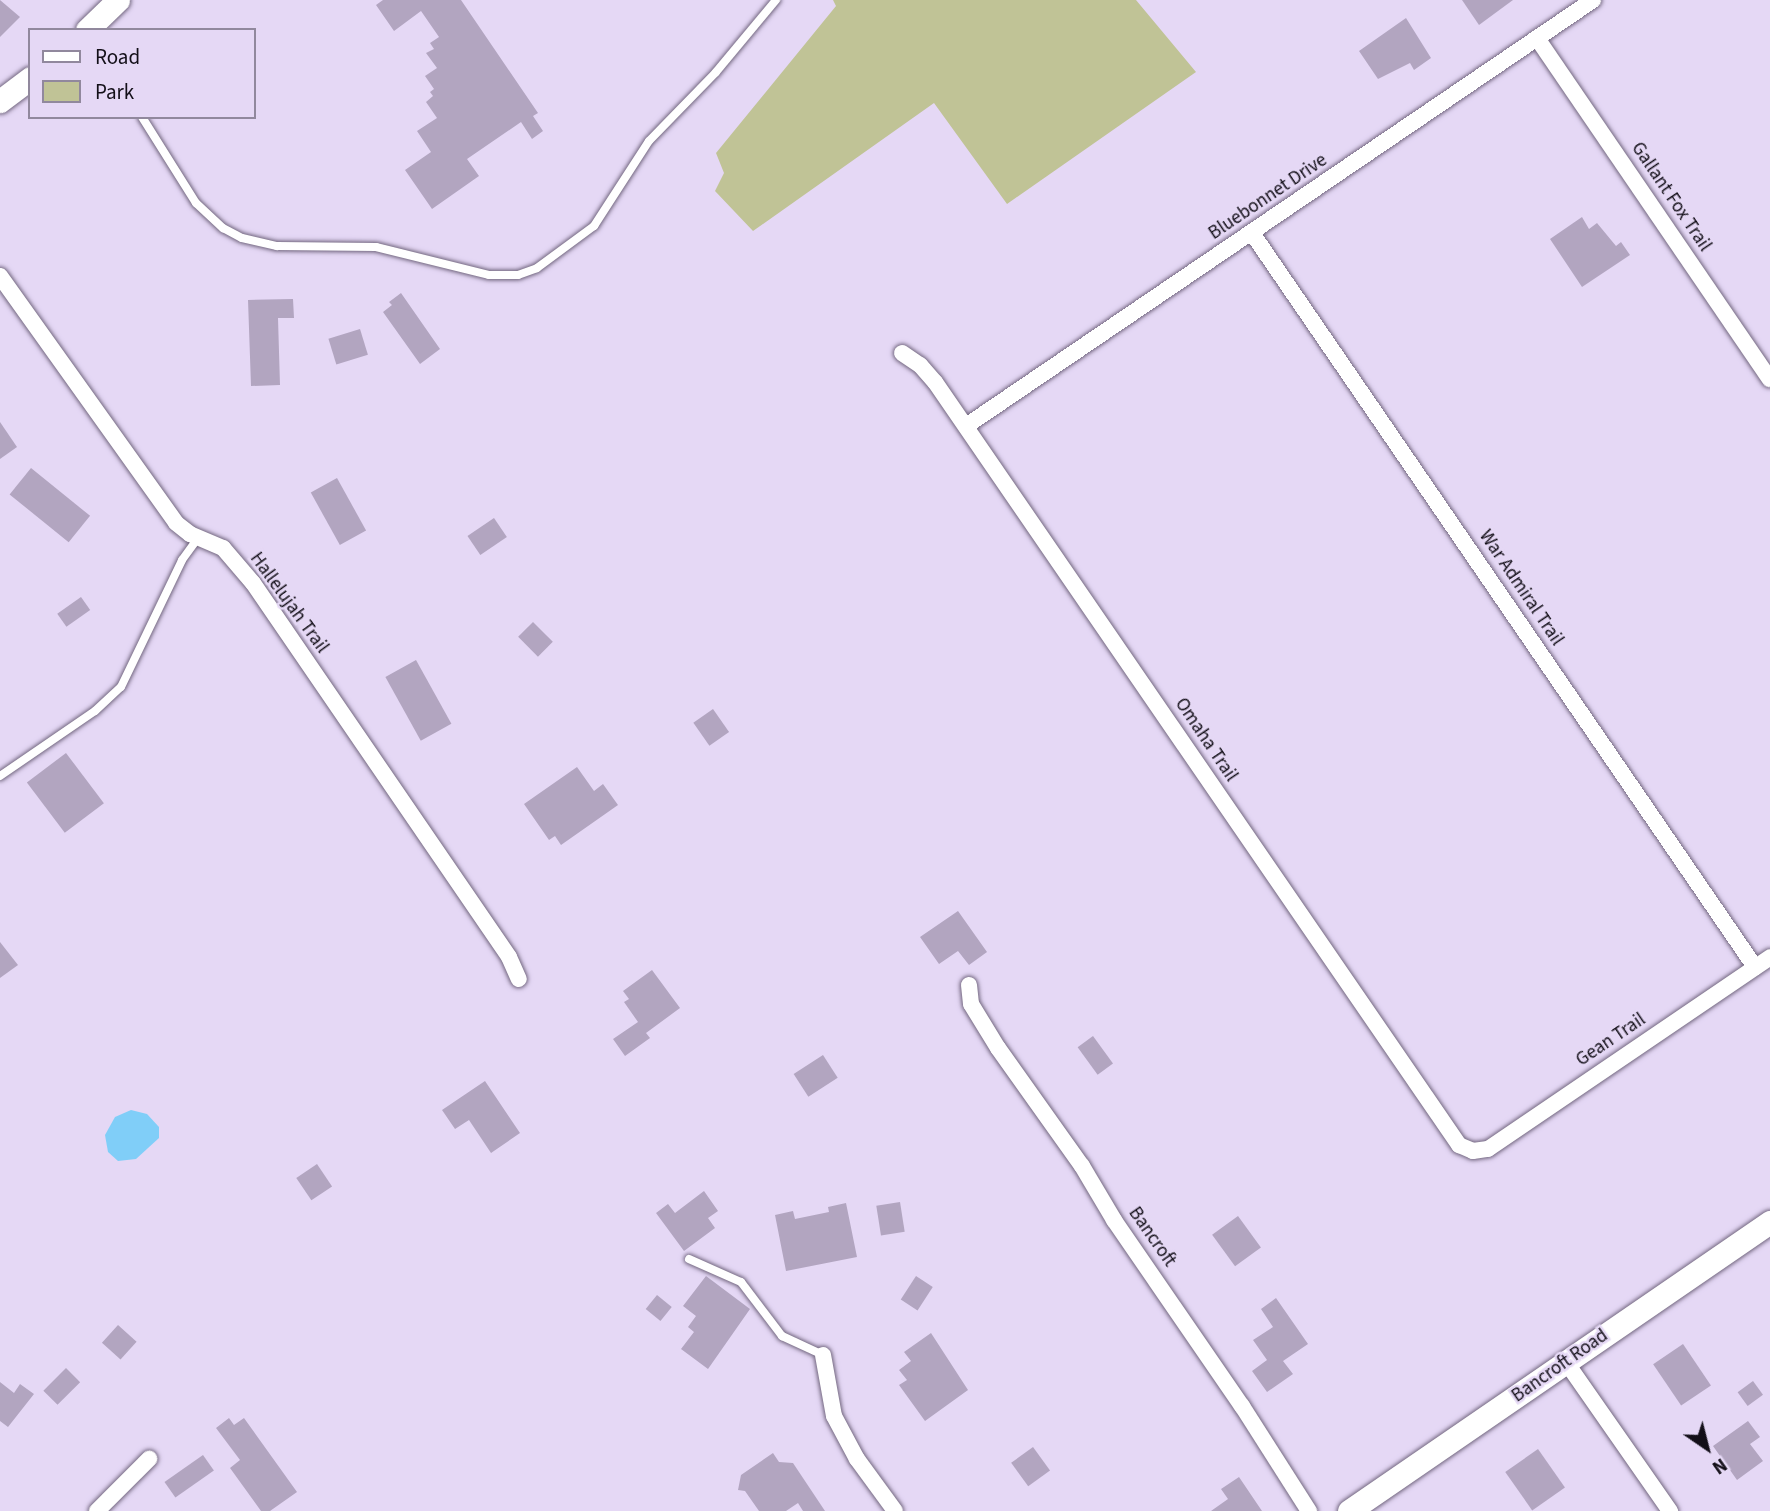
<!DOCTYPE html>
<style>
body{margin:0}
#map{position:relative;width:1770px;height:1511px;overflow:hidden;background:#e5d8f5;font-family:"Source Sans 3",sans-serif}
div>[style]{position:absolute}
.green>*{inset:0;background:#c0c396}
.water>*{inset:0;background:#80cef8}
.building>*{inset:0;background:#b2a5c0;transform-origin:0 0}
.roads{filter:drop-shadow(0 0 2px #736780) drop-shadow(0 0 2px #736780)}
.lane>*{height:8px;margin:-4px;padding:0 4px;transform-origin:4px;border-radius:4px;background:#fff}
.street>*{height:16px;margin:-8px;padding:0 8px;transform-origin:8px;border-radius:8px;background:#fff}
.secondary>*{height:23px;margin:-11.5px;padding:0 11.5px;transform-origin:11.5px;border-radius:11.5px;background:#fff}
span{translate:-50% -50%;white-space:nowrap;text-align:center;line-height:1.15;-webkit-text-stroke:5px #e5d8f5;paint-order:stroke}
.street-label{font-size:19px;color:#130f18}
.legend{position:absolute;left:28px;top:28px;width:228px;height:91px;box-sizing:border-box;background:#e5d8f5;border:2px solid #91889d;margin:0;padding:9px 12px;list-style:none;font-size:21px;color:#130f18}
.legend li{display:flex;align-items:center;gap:14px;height:35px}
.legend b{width:35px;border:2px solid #91889d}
.north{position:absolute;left:1672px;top:1413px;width:70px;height:70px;-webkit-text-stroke:5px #e5d8f5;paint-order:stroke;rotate:145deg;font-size:19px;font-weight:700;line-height:28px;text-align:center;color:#130f18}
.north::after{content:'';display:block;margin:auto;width:24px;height:32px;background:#130f18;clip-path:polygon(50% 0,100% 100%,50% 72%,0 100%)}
</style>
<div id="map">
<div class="green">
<i style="clip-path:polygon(833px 0,1136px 0,1196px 72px,1007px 204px,934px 103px,753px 231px,715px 191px,724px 173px,716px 153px,836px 6px)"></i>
</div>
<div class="water">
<i style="clip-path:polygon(131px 1110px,147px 1114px,159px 1127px,159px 1138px,136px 1159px,118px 1161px,108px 1152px,105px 1135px,115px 1117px)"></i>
</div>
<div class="building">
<i style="clip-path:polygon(0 0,20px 17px,0 37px)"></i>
<i style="clip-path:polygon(383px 0,461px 0,538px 113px,533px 116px,543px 131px,532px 139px,521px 122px,467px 159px,479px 176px,432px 209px,405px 170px,431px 152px,417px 131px,437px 118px,426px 102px,433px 96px,430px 92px,434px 89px,425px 76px,437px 68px,426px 53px,434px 49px,430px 43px,439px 37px,421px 11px,394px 31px,376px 5px)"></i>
<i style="clip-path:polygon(1462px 0,1513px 0,1479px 25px)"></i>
<i style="clip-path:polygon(1406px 18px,1431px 58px,1414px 70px,1410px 63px,1378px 79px,1359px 51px)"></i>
<i style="clip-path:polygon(1582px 217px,1589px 229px,1597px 223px,1616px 246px,1621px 242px,1630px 255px,1582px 287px,1550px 239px)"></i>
<i style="clip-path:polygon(401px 293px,440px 349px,420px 364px,383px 312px,392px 305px,389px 302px)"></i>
<i style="clip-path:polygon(293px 299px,294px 318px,278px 318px,280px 385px,251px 386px,248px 300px)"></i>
<i style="left:360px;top:329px;width:27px;height:33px;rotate:73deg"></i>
<i style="clip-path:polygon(0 422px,17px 447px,0 459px)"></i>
<i style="left:31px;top:468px;width:76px;height:34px;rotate:39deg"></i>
<i style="left:337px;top:478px;width:60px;height:30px;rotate:61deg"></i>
<i style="left:494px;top:518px;width:23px;height:32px;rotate:56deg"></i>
<i style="left:81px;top:597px;width:16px;height:29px;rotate:55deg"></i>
<i style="left:533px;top:622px;width:28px;height:21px;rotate:45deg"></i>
<i style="left:416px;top:660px;width:73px;height:35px;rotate:61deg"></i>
<i style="left:713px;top:709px;width:28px;height:24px;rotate:55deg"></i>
<i style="left:66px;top:753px;width:63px;height:49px;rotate:53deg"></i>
<i style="clip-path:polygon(577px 767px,594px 791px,603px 784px,618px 805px,561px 845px,555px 836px,549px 840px,524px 804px)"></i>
<i style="clip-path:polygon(958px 911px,987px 952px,969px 965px,958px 951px,939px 964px,920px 937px)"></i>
<i style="clip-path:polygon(0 942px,18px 965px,0 978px)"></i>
<i style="clip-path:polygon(652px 970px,680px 1008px,646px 1033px,650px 1038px,625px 1056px,613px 1039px,638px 1022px,624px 1002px,629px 999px,623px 991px)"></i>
<i style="left:1093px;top:1036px;width:34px;height:19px;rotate:54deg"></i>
<i style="left:823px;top:1055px;width:27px;height:35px;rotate:57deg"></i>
<i style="clip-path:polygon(485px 1081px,520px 1133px,491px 1153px,469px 1120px,455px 1129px,442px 1110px)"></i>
<i style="left:317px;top:1164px;width:27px;height:25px;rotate:56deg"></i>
<i style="clip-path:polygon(704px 1191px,718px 1211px,708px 1218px,715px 1228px,684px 1251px,656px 1213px,668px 1204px,675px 1213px)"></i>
<i style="left:900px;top:1202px;width:30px;height:24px;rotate:81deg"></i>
<i style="clip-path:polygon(846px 1203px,857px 1257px,786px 1271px,775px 1215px,793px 1211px,795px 1219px,829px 1212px,828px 1207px)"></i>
<i style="left:1238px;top:1216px;width:39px;height:32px;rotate:54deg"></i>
<i style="clip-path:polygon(706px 1276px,750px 1309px,708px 1369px,681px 1349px,694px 1332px,688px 1327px,696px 1316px,683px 1306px)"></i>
<i style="left:916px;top:1276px;width:20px;height:28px;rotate:33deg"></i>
<i style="left:657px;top:1295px;width:19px;height:18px;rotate:39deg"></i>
<i style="clip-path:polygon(1276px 1298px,1308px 1344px,1283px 1361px,1293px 1374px,1267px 1392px,1252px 1371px,1267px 1360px,1253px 1340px,1273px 1327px,1261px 1309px)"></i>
<i style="left:118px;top:1325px;width:25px;height:24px;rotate:42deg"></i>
<i style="clip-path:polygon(931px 1333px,968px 1390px,925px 1421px,899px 1385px,907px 1380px,899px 1370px,911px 1361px,904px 1352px)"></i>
<i style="left:1683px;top:1344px;width:50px;height:36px;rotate:56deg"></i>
<i style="left:66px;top:1368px;width:20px;height:32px;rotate:45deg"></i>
<i style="left:1753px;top:1381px;width:17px;height:19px;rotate:54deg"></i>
<i style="clip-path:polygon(0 1382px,14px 1393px,20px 1384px,34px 1394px,8px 1427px,0 1421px)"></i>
<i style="clip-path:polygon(229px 1418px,234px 1425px,244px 1418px,297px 1492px,270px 1511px,261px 1511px,230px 1468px,240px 1460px,216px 1428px)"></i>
<i style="clip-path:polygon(1748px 1421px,1760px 1437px,1750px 1444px,1763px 1461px,1737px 1480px,1713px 1446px)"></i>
<i style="left:1033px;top:1447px;width:29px;height:27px;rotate:54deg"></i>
<i style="left:1538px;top:1449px;width:47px;height:40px;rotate:55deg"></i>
<i style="clip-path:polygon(773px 1453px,779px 1462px,793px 1463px,825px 1511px,803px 1511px,798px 1503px,786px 1511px,759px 1511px,745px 1491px,738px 1490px,741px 1475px)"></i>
<i style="left:203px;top:1455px;width:19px;height:47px;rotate:55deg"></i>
<i style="clip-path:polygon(1239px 1477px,1262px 1511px,1211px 1511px,1228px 1499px,1221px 1489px)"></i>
</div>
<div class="roads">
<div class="lane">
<i style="left:142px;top:117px;width:102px;rotate:57.9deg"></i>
<i style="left:196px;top:203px;width:37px;rotate:43deg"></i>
<i style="left:223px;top:228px;width:21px;rotate:28deg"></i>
<i style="left:242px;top:238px;width:36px;rotate:13deg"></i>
<i style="left:277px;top:246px;width:99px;rotate:0.6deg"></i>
<i style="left:376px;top:247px;width:116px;rotate:13.9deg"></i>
<i style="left:489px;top:275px;width:29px"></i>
<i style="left:518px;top:275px;width:20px;rotate:-20deg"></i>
<i style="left:537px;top:268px;width:71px;rotate:-36.4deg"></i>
<i style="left:594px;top:226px;width:101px;rotate:-57.1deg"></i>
<i style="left:649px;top:141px;width:96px;rotate:-45.8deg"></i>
<i style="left:716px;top:72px;width:94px;rotate:-50.2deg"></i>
<i style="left:0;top:776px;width:115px;rotate:-34.4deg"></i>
<i style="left:95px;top:711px;width:35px;rotate:-43deg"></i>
<i style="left:121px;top:687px;width:141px;rotate:-64.3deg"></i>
<i style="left:182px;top:560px;width:29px;rotate:-54deg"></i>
<i style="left:689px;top:1259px;width:57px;rotate:23.9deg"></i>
<i style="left:741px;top:1282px;width:68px;rotate:52.8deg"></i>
<i style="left:782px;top:1336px;width:45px;rotate:24.9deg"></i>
</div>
<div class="street">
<i style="left:1537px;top:38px;width:413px;rotate:55.7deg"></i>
<i style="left:1252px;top:233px;width:890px;rotate:55.58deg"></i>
<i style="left:0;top:276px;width:303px;rotate:54.5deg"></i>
<i style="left:176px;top:523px;width:18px;rotate:38deg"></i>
<i style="left:190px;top:534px;width:36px;rotate:23deg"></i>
<i style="left:223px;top:548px;width:46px;rotate:49.4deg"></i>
<i style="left:253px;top:583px;width:453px;rotate:55.6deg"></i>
<i style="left:509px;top:957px;width:24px;rotate:66deg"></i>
<i style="left:902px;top:353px;width:22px;rotate:34deg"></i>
<i style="left:920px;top:365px;width:23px;rotate:49deg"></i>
<i style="left:935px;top:382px;width:926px;rotate:55.52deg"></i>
<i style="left:1459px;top:1145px;width:15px;rotate:23deg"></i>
<i style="left:1473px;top:1151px;width:15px;rotate:-8deg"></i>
<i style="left:1488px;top:1149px;width:341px;rotate:-34.2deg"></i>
<i style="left:966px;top:426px;width:758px;rotate:-34.19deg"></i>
<i style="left:969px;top:985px;width:19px;rotate:84deg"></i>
<i style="left:971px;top:1004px;width:52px;rotate:58.5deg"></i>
<i style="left:998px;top:1048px;width:145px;rotate:54.6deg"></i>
<i style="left:1082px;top:1166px;width:63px;rotate:59.3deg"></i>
<i style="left:1114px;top:1220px;width:226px;rotate:55.5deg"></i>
<i style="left:1242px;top:1406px;width:125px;rotate:57.5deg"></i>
<i style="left:823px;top:1355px;width:62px;rotate:79.8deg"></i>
<i style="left:834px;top:1416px;width:49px;rotate:61.9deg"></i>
<i style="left:857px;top:1459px;width:64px;rotate:53.8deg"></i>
<i style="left:1566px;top:1362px;width:182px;rotate:55.1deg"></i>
<i style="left:97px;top:1511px;width:74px;rotate:-45deg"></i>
</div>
<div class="secondary">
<i style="left:87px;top:30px;width:43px;rotate:-44.1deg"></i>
<i style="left:0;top:101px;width:38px;rotate:-37deg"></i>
<i style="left:1349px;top:1511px;width:511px;rotate:-34.47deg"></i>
</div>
</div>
<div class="street-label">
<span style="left:1268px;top:197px;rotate:-34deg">Bluebonnet Drive</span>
<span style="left:1671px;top:197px;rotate:56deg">Gallant Fox Trail</span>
<span style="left:1521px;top:588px;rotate:56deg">War Admiral Trail</span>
<span style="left:289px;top:603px;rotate:54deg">Hallelujah Trail</span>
<span style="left:1206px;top:740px;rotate:56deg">Omaha Trail</span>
<span style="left:1611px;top:1040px;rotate:-34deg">Gean Trail</span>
<span style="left:1152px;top:1237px;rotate:55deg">Bancroft</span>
<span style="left:1560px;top:1366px;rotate:-35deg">Bancroft Road</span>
</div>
<ul class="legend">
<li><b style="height:9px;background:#fff"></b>Road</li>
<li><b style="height:19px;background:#c0c396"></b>Park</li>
</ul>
<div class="north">N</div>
</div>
